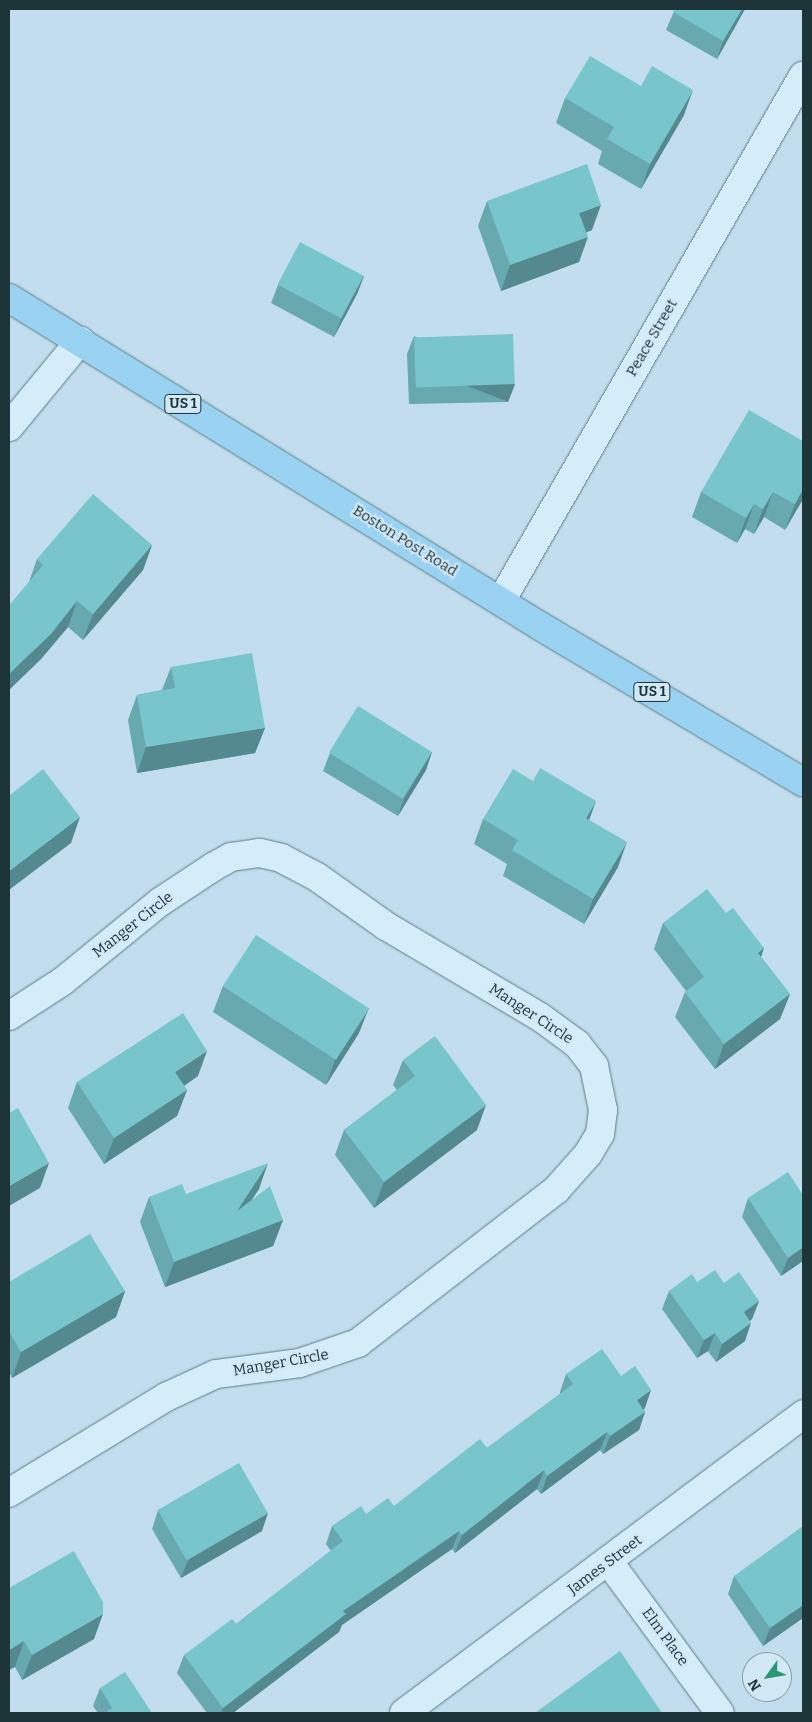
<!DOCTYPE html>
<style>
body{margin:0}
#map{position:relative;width:812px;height:1722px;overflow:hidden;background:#c2deee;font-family:Bitter,serif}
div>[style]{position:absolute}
.roads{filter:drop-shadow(0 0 1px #597f88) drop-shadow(0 0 1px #597f88)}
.minor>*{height:28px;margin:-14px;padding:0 14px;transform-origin:14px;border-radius:14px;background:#d5ecf9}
.tertiary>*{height:28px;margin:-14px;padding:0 14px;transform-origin:14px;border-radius:14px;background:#d5ecf9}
.primary>*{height:28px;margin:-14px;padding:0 14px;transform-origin:14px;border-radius:14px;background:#9ad2f1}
.wall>*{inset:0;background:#67a9af}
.shaded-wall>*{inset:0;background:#548a8f;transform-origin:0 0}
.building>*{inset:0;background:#78c5cc;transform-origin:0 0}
span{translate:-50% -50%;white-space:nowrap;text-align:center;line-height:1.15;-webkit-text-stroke:4px #d2e8f5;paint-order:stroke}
.shield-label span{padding:1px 4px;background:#d2e8f5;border:1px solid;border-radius:4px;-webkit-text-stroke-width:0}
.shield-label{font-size:14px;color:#1d3438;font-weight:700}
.street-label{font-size:15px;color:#1d3438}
.frame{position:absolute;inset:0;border:10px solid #1d3438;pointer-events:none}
.north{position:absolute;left:742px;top:1652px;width:50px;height:50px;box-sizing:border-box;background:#d2e8f5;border:1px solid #8aa0a9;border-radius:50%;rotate:238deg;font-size:14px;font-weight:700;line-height:20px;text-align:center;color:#1d3438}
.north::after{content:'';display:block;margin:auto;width:18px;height:22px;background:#299771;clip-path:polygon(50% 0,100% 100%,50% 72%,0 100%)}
</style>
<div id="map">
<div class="roads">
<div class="minor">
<i style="left:501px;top:601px;width:606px;rotate:-60.09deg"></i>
<i style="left:9px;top:1016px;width:64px;rotate:-32.9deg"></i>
<i style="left:63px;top:981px;width:125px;rotate:-39.2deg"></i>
<i style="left:160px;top:902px;width:64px;rotate:-33.4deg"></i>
<i style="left:213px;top:867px;width:21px;rotate:-29deg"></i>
<i style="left:231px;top:857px;width:29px;rotate:-8deg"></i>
<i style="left:260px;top:853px;width:22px;rotate:13deg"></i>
<i style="left:281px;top:858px;width:41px;rotate:27.8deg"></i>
<i style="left:317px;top:877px;width:85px;rotate:35.4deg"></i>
<i style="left:386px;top:926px;width:179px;rotate:30.6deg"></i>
<i style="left:540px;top:1017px;width:46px;rotate:36.1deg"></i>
<i style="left:577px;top:1044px;width:28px;rotate:52deg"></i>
<i style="left:594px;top:1066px;width:45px;rotate:78.4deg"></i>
<i style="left:603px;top:1110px;width:24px;rotate:97deg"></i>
<i style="left:600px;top:1134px;width:23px;rotate:121deg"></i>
<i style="left:588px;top:1154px;width:48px;rotate:131.6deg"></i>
<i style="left:556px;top:1190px;width:250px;rotate:142.3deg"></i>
<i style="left:358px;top:1343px;width:61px;rotate:161deg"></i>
<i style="left:300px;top:1363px;width:85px;rotate:172.5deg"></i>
<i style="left:216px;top:1374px;width:55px;rotate:155.3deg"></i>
<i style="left:166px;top:1397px;width:184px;rotate:148.6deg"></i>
<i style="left:609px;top:1562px;width:187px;rotate:53.7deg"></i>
<i style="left:404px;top:1713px;width:499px;rotate:-36.8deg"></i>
</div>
<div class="tertiary">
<i style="left:9px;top:427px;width:112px;rotate:-50.5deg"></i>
</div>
<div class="primary">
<i style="left:9px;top:298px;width:624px;rotate:31.7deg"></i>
<i style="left:540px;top:626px;width:306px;rotate:30.7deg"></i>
</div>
</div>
<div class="wall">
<i style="clip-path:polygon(675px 9px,745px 9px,717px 59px,666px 30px)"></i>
<i style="clip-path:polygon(565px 98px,684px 115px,641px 189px,598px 164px,602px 151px,556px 123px)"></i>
<i style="clip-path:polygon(487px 201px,592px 230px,587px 232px,579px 262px,501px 291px,478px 226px)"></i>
<i style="clip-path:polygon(364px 276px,357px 294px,334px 337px,271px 303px,278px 285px)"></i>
<i style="clip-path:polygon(414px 336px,515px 384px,508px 402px,409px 404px,407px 354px)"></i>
<i style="clip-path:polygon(803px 441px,803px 499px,785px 530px,764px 517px,754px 534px,745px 529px,737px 543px,692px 517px,701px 492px)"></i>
<i style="clip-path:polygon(152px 545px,143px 570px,83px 640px,68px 627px,41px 659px,9px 690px,9px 606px,29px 582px,37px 559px)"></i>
<i style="clip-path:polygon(171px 667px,265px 728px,255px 753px,137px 773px,128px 720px,137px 695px,162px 690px)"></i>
<i style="clip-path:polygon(432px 752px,426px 770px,398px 816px,323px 771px,330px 753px)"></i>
<i style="clip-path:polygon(483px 819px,589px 820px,618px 867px,584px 924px,503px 876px,507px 864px,474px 844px)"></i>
<i style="clip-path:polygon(726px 913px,764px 948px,761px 957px,790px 994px,780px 1019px,715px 1069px,675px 1017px,685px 992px,686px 991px,654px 949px,663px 923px)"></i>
<i style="clip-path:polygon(223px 986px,359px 1033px,326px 1085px,213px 1012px)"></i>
<i style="clip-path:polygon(403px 1060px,477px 1130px,374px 1208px,335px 1155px,344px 1130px,397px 1090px,393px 1085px)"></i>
<i style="clip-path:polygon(198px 1076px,184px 1086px,187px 1090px,177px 1116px,104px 1164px,68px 1108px,77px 1082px)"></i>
<i style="clip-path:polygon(259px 1189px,251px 1200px,283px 1220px,273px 1246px,165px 1287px,140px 1222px,149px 1197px)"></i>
<i style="clip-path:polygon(748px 1198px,803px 1261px,781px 1276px,742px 1217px)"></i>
<i style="clip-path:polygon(9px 1282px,125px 1291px,116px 1317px,12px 1378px,9px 1372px)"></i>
<i style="clip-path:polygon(697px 1282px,724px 1283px,759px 1301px,752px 1319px,750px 1321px,745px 1341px,716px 1362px,708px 1351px,697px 1358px,662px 1309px,669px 1291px)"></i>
<i style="clip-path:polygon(566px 1374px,621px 1376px,645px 1408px,644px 1409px,645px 1412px,639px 1430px,603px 1454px,600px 1450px,541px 1494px,537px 1489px,455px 1553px,452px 1549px,342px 1625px,339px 1632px,233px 1713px,207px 1713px,177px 1673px,184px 1655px,236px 1624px,331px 1551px,326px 1544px,332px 1526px,366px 1514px,394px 1506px,487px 1448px,560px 1394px,560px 1392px)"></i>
<i style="clip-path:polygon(158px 1510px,262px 1531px,181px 1578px,152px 1529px)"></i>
<i style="clip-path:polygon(734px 1576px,803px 1618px,763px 1646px,728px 1594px)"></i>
<i style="clip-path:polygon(9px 1588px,94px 1639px,22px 1680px,15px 1667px)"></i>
<i style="clip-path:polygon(100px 1688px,152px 1713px,98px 1713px,93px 1706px)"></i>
</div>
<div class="shaded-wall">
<i style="clip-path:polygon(742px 9px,745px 9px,717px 59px,723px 41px)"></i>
<i style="clip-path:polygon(693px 90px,684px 115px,641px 189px,650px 164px)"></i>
<i style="clip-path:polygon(601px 205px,592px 230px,570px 239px,579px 213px)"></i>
<i style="clip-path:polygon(588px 237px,579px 262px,501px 291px,510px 265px)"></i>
<i style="clip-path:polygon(364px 276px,357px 294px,334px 337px,341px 319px)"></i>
<i style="left:515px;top:384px;width:19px;height:100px;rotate:111deg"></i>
<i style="clip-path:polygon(803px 489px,803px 499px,785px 530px,795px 504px)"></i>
<i style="clip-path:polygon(773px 492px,764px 517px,754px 534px,763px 509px)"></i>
<i style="clip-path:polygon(754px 504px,745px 529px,737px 543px,746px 518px)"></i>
<i style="clip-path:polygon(152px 545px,143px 570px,83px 640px,93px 614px)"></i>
<i style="clip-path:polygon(77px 601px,68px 627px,41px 659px,9px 690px,9px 674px)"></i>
<i style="clip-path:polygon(265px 728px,255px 753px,137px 773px,146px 747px)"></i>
<i style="clip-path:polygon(432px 752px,426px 770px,398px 816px,404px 798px)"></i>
<i style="clip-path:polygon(596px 801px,587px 826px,586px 818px)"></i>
<i style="clip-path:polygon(80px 817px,71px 843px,9px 890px,9px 871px)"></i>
<i style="clip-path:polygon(627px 842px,618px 867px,584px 924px,593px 899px)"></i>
<i style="clip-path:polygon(764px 948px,755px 974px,758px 953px)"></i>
<i style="clip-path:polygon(790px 994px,780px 1019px,715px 1069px,724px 1044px)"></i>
<i style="clip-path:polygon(369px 1008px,359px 1033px,326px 1085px,335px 1060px)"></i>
<i style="clip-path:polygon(207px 1051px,198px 1076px,166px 1098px,175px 1072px)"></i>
<i style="clip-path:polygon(187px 1090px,177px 1116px,104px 1164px,114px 1138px)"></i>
<i style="clip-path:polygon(486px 1105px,477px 1130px,374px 1208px,384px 1182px)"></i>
<i style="clip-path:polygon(49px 1163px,40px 1188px,9px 1206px,9px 1186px)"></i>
<i style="clip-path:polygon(268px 1163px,259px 1189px,228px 1236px,237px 1211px)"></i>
<i style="clip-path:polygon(283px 1220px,273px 1246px,165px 1287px,174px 1262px)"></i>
<i style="clip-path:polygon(803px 1247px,803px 1261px,781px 1276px,788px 1258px)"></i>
<i style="clip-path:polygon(125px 1291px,116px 1317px,12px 1378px,21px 1352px)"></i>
<i style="clip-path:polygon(759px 1301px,752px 1319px,737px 1330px,744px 1312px)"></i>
<i style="clip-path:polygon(751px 1323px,745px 1341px,716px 1362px,722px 1344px)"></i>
<i style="clip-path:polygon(715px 1333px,708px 1351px,697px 1358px,704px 1340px)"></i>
<i style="clip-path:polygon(651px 1390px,645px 1408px,631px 1418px,637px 1400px)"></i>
<i style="clip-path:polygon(645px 1412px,639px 1430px,603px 1454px,610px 1436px)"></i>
<i style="clip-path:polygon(607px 1432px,600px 1450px,541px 1494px,547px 1476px)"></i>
<i style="clip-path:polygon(544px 1470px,537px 1489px,455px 1553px,462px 1535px)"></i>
<i style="clip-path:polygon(268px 1513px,262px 1531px,181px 1578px,188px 1560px)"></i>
<i style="clip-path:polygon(459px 1531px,452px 1549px,342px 1625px,339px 1632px,233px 1713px,221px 1713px,223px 1708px,343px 1611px)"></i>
<i style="clip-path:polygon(803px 1605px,803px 1618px,763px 1646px,770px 1628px)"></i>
<i style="clip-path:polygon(103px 1614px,94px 1639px,22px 1680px,32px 1655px)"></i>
<i style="clip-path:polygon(24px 1641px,15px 1667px,9px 1670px,9px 1650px)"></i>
</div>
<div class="building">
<i style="clip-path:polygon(675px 9px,742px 9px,723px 41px,673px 12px)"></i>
<i style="clip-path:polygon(590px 56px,641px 86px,652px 66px,693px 90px,650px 164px,607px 139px,614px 127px,565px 98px)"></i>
<i style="clip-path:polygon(587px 164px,601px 205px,579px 213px,588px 237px,510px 265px,487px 201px)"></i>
<i style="left:300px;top:242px;width:72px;height:48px;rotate:28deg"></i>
<i style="left:513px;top:334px;width:50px;height:99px;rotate:88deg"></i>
<i style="clip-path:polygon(749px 410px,803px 441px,803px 489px,795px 504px,773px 492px,763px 509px,754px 504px,746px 518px,701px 492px)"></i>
<i style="clip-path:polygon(93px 494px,152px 545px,93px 614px,77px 601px,51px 634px,9px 674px,9px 606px,43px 565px,37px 559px)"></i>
<i style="clip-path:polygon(252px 653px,265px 728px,146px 747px,137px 695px,175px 688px,171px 667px)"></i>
<i style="left:358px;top:706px;width:87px;height:55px;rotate:32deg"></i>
<i style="clip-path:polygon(540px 768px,596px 801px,586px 818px,627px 842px,593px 899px,512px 850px,518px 840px,483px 819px,513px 769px,533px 781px)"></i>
<i style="clip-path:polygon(43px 769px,80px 817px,9px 871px,9px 796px)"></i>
<i style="clip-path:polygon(707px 889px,726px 913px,733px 908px,764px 948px,758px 953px,790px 994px,724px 1044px,685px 992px,704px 977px,663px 923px)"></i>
<i style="left:256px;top:935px;width:135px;height:61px;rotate:33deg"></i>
<i style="clip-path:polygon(183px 1013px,207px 1051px,175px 1072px,187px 1090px,114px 1138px,77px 1082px)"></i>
<i style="clip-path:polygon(435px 1036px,486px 1105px,384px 1182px,344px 1130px,415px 1076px,403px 1060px)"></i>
<i style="clip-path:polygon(18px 1108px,49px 1163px,9px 1186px,9px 1113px)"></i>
<i style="clip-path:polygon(268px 1163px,237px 1211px,270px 1186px,283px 1220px,174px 1262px,149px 1197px,182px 1184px,186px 1194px)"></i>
<i style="clip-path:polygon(788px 1172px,803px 1195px,803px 1247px,788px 1258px,748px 1198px)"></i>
<i style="clip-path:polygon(90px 1234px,125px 1291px,21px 1352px,9px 1331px,9px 1282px)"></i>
<i style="clip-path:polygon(715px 1270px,724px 1283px,739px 1272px,759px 1301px,744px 1312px,751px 1323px,722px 1344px,715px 1333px,704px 1340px,669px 1291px,692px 1274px,697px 1282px)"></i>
<i style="clip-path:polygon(602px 1349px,621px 1376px,635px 1366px,651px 1390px,637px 1400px,645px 1412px,610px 1436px,607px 1432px,547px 1476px,544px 1470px,462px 1535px,459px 1531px,343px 1611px,346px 1614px,223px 1708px,184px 1655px,232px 1619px,236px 1624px,343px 1541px,332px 1526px,361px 1506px,366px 1514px,388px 1498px,394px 1506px,480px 1439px,487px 1448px,573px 1384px,566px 1374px)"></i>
<i style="left:239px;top:1463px;width:58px;height:94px;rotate:60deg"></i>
<i style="clip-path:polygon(803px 1526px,803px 1605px,770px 1628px,734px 1576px)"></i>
<i style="clip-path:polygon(74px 1551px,103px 1602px,103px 1614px,32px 1655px,24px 1641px,9px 1650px,9px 1588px)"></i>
<i style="clip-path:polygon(620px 1651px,662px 1713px,535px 1713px)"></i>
<i style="clip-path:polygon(125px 1672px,152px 1713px,105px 1713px,112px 1708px,100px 1688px)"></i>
</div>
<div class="shield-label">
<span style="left:183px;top:404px">US 1</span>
<span style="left:652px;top:692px">US 1</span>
</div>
<div class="street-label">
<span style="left:652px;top:338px;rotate:-60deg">Peace Street</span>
<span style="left:405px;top:541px;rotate:32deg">Boston Post Road</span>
<span style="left:133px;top:925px;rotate:-38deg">Manger Circle</span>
<span style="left:531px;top:1014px;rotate:33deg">Manger Circle</span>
<span style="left:281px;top:1363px;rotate:-10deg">Manger Circle</span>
<span style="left:605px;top:1565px;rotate:-37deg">James Street</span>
<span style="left:665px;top:1637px;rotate:54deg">Elm Place</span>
</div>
<div class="frame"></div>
<div class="north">N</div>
</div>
